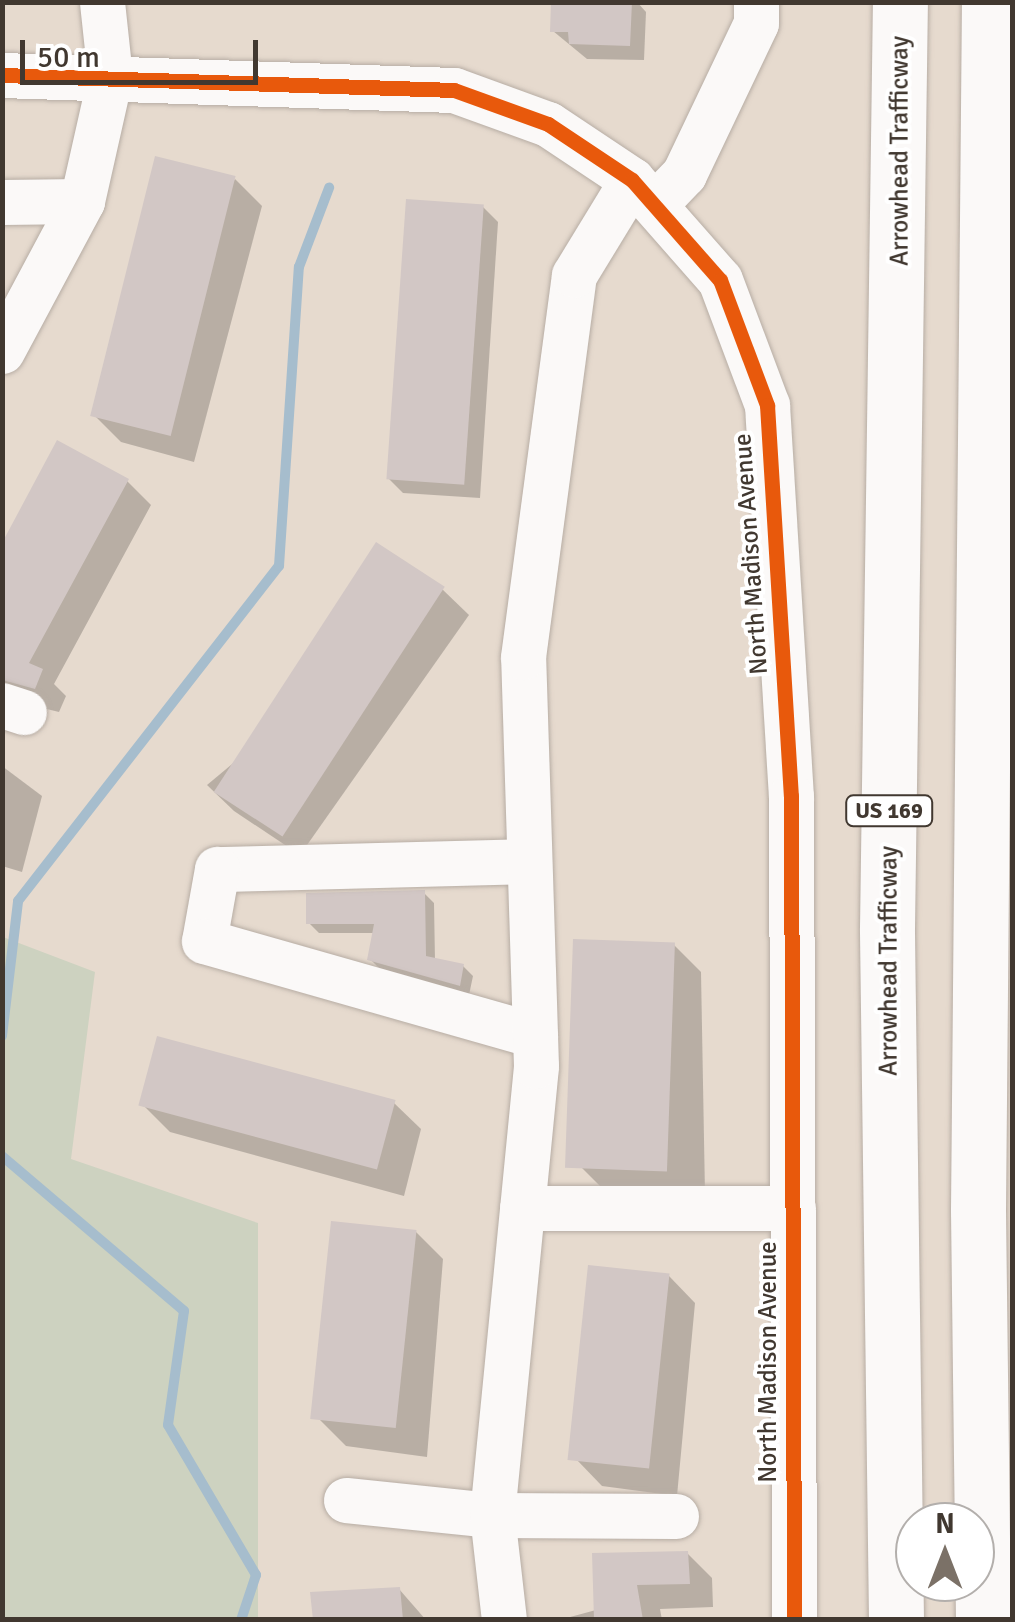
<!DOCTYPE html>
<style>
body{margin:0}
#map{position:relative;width:1015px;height:1622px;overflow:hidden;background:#e6dace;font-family:Signika,sans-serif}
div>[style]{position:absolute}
.green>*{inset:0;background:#cdd2c0}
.shadow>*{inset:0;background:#0003}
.stream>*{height:10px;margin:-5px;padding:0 5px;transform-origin:5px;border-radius:5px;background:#a6bdcd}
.building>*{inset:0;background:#d2c7c5;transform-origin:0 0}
.roads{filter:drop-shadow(0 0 2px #b7ada4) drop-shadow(0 0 2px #b7ada4)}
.minor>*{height:45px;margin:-22.5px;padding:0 22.5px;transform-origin:22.5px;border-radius:22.5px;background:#fbf9f8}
.highway>*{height:55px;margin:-27.5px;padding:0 27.5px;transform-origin:27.5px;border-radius:27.5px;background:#fbf9f8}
.cycleway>*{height:15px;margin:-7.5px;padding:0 7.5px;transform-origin:7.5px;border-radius:7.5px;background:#e8590c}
span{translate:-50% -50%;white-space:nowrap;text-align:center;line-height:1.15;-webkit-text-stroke:8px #fff;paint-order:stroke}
.shield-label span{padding:2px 8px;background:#fff;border:2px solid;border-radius:8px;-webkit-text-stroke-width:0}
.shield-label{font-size:22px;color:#413830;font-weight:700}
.street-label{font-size:25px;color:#413830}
.frame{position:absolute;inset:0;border:5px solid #413830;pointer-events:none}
.north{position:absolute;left:895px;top:1502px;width:100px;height:100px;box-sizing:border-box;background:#fff;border:2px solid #b3afac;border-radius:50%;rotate:0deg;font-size:28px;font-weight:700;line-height:40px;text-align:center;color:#413830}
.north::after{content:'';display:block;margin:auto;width:35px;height:45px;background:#7b7167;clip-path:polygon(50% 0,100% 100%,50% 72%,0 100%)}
.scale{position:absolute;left:20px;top:40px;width:238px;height:45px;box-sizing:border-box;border:5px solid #413830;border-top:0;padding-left:12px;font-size:30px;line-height:35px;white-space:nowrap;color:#413830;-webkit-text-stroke:8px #fff;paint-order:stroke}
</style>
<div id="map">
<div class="green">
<i style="clip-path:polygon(3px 937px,95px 972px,71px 1159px,258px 1223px,258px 1619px,3px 1619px)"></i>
</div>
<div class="shadow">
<i style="clip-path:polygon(554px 2px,637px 2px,646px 12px,644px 60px,587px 59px,553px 31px)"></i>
<i style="clip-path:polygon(235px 179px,262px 206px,194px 462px,121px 442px,94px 415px)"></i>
<i style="clip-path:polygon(483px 207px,498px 222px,480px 498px,403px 493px,388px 478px)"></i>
<i style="clip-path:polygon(127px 481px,151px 505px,54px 684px,66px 696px,59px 712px,2px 698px,2px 548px)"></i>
<i style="clip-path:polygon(442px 589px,469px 615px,300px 855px,234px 811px,207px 785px)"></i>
<i style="clip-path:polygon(2px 766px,42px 796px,22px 872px,2px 866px)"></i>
<i style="clip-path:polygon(424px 893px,434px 903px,435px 961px,463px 966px,473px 976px,469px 995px,380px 969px,370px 959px,375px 933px,319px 933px,309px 923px)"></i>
<i style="clip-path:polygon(674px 945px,701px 972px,705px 1194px,608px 1194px,581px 1167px)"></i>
<i style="clip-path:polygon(394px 1103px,421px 1129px,404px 1196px,170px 1132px,143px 1105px)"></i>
<i style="clip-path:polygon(416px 1232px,443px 1259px,427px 1457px,346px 1446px,319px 1419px)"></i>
<i style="clip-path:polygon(669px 1276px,695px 1303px,677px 1496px,602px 1486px,576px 1459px)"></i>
<i style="clip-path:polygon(687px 1553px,712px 1578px,713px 1607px,660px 1609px,662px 1620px,559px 1620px,596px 1610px)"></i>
<i style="clip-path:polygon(399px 1589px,426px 1620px,315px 1620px)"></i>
</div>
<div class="stream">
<i style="left:2px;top:1036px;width:136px;rotate:-83.2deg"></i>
<i style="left:18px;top:901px;width:425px;rotate:-52.1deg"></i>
<i style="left:279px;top:566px;width:300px;rotate:-86.2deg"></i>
<i style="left:299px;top:267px;width:85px;rotate:-69.2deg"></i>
<i style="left:2px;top:1156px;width:239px;rotate:40.4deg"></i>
<i style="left:184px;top:1311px;width:115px;rotate:98deg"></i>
<i style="left:168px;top:1425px;width:174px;rotate:59.6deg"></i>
<i style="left:256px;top:1575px;width:47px;rotate:108.4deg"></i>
</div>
<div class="building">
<i style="clip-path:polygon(551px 2px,632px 2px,630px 46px,569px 44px,568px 32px,550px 32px)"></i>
<i style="left:155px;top:156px;width:83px;height:268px;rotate:14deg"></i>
<i style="left:406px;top:199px;width:78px;height:281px;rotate:4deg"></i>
<i style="clip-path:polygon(57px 440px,129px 479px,29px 663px,43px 669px,35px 689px,2px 680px,2px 543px)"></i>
<i style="left:376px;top:542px;width:82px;height:298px;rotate:33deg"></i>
<i style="clip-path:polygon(425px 890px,426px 956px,464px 964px,460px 986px,367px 960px,374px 924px,306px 924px,306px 893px)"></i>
<i style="left:573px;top:939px;width:102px;height:229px;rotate:2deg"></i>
<i style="left:157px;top:1036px;width:247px;height:72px;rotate:15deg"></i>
<i style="left:331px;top:1221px;width:86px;height:199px;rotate:6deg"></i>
<i style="left:588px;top:1265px;width:82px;height:196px;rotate:6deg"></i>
<i style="clip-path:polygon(688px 1551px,690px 1584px,637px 1585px,643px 1620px,594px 1620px,592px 1553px)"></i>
<i style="clip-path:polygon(400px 1587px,403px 1620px,313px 1620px,310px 1592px)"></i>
</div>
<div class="roads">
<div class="minor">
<i style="left:2px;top:75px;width:452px;rotate:1.9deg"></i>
<i style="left:454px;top:90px;width:100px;rotate:19.9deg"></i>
<i style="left:548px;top:124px;width:101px;rotate:33.7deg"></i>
<i style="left:632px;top:180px;width:133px;rotate:48.7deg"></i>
<i style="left:720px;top:280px;width:134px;rotate:69.4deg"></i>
<i style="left:767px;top:405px;width:392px;rotate:86.5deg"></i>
<i style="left:791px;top:796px;width:824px;rotate:89.79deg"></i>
<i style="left:2px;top:202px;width:80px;rotate:-0.7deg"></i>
<i style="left:657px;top:202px;width:39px;rotate:-46deg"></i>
<i style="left:684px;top:174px;width:167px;rotate:-64.5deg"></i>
<i style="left:756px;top:23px;width:21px;rotate:-90deg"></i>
<i style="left:2px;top:351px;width:170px;rotate:-61.9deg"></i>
<i style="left:82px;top:201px;width:127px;rotate:-77.3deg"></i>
<i style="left:110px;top:77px;width:75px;rotate:-96.1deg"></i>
<i style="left:2px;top:705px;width:23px;rotate:18deg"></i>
<i style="left:529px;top:861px;width:312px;rotate:178.5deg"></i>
<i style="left:217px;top:869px;width:73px;rotate:100.2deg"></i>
<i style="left:204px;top:941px;width:344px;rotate:15.9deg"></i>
<i style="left:522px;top:1208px;width:271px"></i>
<i style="left:346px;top:1500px;width:147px;rotate:5.9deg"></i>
<i style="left:492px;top:1515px;width:184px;rotate:0.3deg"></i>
<i style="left:504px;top:1620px;width:106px;rotate:-96.5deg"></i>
<i style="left:492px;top:1515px;width:451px;rotate:-84.4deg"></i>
<i style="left:536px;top:1066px;width:409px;rotate:-91.8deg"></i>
<i style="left:523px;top:657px;width:385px;rotate:-82.4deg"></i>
<i style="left:574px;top:275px;width:111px;rotate:-58.6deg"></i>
</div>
<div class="highway">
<i style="left:896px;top:1620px;width:692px;rotate:-90.75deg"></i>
<i style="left:887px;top:928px;width:926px;rotate:-89.2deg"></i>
<i style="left:983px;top:1620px;width:410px;rotate:-90.7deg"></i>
<i style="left:978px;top:1210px;width:1208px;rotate:-89.48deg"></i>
</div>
</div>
<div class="cycleway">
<i style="left:2px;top:75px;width:452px;rotate:1.9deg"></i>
<i style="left:454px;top:90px;width:100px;rotate:19.9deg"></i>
<i style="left:548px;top:124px;width:101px;rotate:33.7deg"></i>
<i style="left:632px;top:180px;width:133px;rotate:48.7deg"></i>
<i style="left:720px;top:280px;width:134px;rotate:69.4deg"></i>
<i style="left:767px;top:405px;width:392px;rotate:86.5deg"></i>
<i style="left:791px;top:796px;width:824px;rotate:89.79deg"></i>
</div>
<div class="shield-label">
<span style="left:889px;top:811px">US 169</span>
</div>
<div class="street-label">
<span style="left:900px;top:151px;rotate:-90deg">Arrowhead Trafficway</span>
<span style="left:751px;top:554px;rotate:-94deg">North Madison Avenue</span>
<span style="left:889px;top:961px;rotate:-90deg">Arrowhead Trafficway</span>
<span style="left:768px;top:1362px;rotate:-90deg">North Madison Avenue</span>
</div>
<div class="frame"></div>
<div class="north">N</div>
<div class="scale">50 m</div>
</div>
